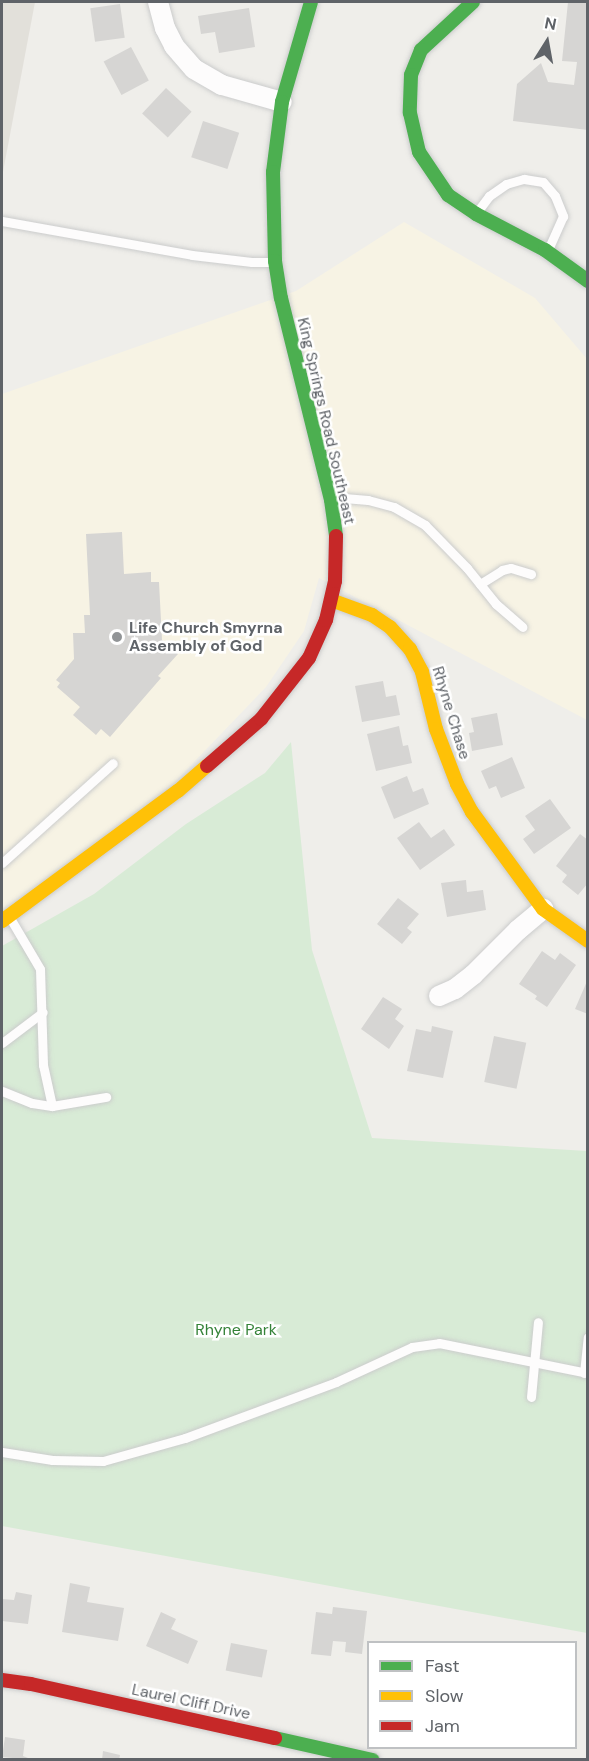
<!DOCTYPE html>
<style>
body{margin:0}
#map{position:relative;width:589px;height:1761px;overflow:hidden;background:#efeeea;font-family:"DM Sans",sans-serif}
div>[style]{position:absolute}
.commercial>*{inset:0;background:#f7f3e4}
.education>*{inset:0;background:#e2e0da}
.green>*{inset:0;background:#d8ebd6}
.building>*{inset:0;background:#d6d5d3;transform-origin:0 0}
.roads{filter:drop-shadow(0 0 2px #cbcccc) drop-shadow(0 0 2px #cbcccc)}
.lane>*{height:9px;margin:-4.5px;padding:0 4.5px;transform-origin:4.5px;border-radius:4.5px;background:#fdfcfc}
.street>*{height:20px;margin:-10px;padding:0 10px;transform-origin:10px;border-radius:10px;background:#fdfcfc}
.fast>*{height:14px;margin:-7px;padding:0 7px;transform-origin:7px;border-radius:7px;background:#4caf50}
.slow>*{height:14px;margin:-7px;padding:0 7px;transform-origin:7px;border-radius:7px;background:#ffc107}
.jam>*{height:14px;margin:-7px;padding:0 7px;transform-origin:7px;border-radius:7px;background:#c62828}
.dots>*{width:16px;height:16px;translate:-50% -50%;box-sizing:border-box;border:3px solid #fff;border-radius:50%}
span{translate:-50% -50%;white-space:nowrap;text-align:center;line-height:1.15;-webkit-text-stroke:5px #fff;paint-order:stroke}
.street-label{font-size:16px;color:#5f6368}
.poi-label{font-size:16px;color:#5f6368;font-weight:700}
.left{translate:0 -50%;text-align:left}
.park-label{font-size:16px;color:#348238}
.frame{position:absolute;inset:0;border:3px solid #5f6368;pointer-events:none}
.legend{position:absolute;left:367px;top:1641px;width:210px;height:108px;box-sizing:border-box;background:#fff;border:2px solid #bfc1c3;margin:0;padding:8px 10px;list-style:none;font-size:18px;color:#5f6368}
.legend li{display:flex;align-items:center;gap:12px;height:30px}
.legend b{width:30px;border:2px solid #bfc1c3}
.north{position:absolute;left:517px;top:12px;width:60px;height:60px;-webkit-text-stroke:4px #fff;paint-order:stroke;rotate:11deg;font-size:16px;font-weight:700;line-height:24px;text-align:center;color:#5f6368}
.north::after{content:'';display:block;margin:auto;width:21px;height:27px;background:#5f6368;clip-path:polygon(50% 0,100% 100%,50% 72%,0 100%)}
</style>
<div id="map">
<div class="commercial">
<i style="clip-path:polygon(404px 222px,535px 298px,587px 359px,587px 720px,319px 578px,304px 631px,266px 687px,171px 786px,2px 916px,2px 394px,296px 291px)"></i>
</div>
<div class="education">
<i style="clip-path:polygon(2px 2px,35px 2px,2px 177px)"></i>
</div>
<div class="green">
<i style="clip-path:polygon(291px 742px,312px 950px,372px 1138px,587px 1151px,587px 1633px,2px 1526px,2px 946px,94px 894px,186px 824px,265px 773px)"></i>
</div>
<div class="building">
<i style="clip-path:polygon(568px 2px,588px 2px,588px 130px,513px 121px,517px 84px,541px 63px,548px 82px,574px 85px,577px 62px,562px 61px)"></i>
<i style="left:120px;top:4px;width:34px;height:30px;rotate:82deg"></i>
<i style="clip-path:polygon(249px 8px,255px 47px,219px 53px,215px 32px,201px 34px,198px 16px)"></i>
<i style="left:131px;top:47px;width:38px;height:31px;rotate:62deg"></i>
<i style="left:166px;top:88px;width:35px;height:35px;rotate:43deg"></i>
<i style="left:203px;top:121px;width:38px;height:38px;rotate:18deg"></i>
<i style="clip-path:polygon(122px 532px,124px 574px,151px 572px,151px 582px,159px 582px,162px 640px,178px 654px,158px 676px,161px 678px,110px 737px,101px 729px,96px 735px,73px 715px,80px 707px,57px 687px,60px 683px,56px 680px,74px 659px,73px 633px,85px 633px,84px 615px,90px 615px,86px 534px)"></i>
<i style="clip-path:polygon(383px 681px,386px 697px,396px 695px,400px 715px,362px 722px,355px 686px)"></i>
<i style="clip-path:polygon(497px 713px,503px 745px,472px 751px,469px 733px,474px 732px,471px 718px)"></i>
<i style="clip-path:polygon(399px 726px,403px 746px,408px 745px,412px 763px,376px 771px,367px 734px)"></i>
<i style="clip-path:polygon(512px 757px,525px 788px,501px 798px,496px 786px,489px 789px,481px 771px)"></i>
<i style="clip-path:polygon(407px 776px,413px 792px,423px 788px,429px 804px,394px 819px,381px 787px)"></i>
<i style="clip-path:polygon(550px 799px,571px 828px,534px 854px,523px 839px,535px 830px,525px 816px)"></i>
<i style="clip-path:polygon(419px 822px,431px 838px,444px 829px,455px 845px,420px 870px,397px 838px)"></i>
<i style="clip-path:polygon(580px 834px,588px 840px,588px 883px,578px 895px,562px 882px,567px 875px,556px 866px)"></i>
<i style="clip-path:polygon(466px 880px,467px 892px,483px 890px,486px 910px,447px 917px,441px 883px)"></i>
<i style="clip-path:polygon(398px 898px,419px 914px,407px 928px,412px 932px,402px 944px,377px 924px)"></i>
<i style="clip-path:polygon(542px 951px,555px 960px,560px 953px,576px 965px,547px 1007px,535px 999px,537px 996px,519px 984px)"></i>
<i style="clip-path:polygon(588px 979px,588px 1014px,575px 1009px)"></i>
<i style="clip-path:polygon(383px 997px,402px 1009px,395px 1019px,404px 1026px,389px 1049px,361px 1029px)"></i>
<i style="clip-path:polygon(432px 1026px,453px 1031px,443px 1078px,407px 1071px,416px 1029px,431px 1032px)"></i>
<i style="left:494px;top:1036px;width:33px;height:47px;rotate:12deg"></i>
<i style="clip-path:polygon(70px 1583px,90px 1587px,87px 1602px,124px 1608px,118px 1641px,62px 1632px)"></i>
<i style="clip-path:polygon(16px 1592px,32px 1595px,28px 1624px,2px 1621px,2px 1599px,14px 1600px)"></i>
<i style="clip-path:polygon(333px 1607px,367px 1611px,362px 1654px,345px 1652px,346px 1642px,333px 1641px,331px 1656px,311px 1654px,316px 1612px,332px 1614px)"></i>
<i style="clip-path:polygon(161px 1612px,176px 1619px,171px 1629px,198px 1641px,188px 1664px,146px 1646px)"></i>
<i style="left:231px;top:1643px;width:37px;height:28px;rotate:11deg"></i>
<i style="clip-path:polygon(5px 1737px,25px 1740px,23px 1756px,33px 1760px,2px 1757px)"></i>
<i style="clip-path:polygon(103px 1751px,120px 1755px,119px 1760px,102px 1760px)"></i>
</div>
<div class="roads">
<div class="lane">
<i style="left:477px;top:212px;width:20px;rotate:-53deg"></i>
<i style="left:489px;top:196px;width:21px;rotate:-35deg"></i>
<i style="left:506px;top:184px;width:19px;rotate:-16deg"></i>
<i style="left:524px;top:179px;width:19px;rotate:9deg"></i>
<i style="left:543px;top:182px;width:18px;rotate:49deg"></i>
<i style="left:555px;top:196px;width:22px;rotate:68deg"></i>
<i style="left:563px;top:216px;width:35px;rotate:114deg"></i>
<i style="left:2px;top:221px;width:193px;rotate:10.1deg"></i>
<i style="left:192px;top:255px;width:60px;rotate:6.7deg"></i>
<i style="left:252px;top:262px;width:21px"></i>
<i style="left:333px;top:500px;width:11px;rotate:-10deg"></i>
<i style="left:344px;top:498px;width:24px;rotate:5deg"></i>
<i style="left:368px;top:500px;width:27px;rotate:15deg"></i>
<i style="left:394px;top:507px;width:36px;rotate:30deg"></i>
<i style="left:425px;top:525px;width:60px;rotate:45.7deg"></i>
<i style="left:467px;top:568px;width:46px;rotate:51.1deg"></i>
<i style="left:496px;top:604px;width:35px;rotate:41deg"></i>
<i style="left:480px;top:584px;width:26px;rotate:-32deg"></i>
<i style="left:502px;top:570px;width:9px;rotate:-13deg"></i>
<i style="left:511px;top:568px;width:21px;rotate:17deg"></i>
<i style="left:2px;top:863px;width:149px;rotate:-42deg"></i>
<i style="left:10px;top:918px;width:59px;rotate:59.5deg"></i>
<i style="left:40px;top:969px;width:96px;rotate:88.2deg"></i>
<i style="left:43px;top:1065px;width:42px;rotate:77.6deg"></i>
<i style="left:2px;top:1043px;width:51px;rotate:-37.1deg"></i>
<i style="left:2px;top:1091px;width:32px;rotate:22deg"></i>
<i style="left:32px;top:1103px;width:20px;rotate:9deg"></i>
<i style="left:52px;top:1106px;width:55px;rotate:-9.5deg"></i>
<i style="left:584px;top:1373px;width:36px;rotate:-84deg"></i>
<i style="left:531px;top:1397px;width:75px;rotate:-84.7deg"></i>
<i style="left:2px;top:1452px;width:51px;rotate:9.1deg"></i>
<i style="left:52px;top:1460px;width:51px;rotate:1.1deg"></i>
<i style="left:103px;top:1461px;width:85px;rotate:-15.7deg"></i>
<i style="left:185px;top:1438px;width:161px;rotate:-20.3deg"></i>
<i style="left:336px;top:1382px;width:84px;rotate:-24.7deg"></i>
<i style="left:412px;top:1347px;width:27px;rotate:-8deg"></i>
<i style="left:439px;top:1343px;width:152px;rotate:11.4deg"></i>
</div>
<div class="street">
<i style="left:158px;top:2px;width:27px;rotate:75deg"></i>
<i style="left:165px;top:28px;width:20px;rotate:63deg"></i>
<i style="left:174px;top:46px;width:30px;rotate:49deg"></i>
<i style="left:194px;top:69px;width:32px;rotate:30deg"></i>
<i style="left:222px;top:85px;width:62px;rotate:15.8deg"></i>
<i style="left:439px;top:996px;width:17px;rotate:-24deg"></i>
<i style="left:455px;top:989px;width:23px;rotate:-38deg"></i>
<i style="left:473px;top:975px;width:64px;rotate:-45deg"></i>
<i style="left:518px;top:930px;width:33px;rotate:-40deg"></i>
</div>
<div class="fast">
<i style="left:311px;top:2px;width:104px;rotate:106.2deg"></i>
<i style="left:282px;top:102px;width:71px;rotate:97.3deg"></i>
<i style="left:273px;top:172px;width:89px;rotate:88.7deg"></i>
<i style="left:275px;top:261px;width:37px;rotate:81deg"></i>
<i style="left:281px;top:298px;width:208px;rotate:76.1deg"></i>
<i style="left:331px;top:500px;width:36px;rotate:82deg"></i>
<i style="left:473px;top:2px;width:71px;rotate:137.3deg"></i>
<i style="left:421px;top:50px;width:27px;rotate:112deg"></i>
<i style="left:411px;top:75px;width:38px;rotate:92deg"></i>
<i style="left:410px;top:113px;width:40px;rotate:77deg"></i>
<i style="left:419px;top:152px;width:52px;rotate:56deg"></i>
<i style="left:448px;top:195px;width:34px;rotate:34deg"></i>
<i style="left:476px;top:214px;width:78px;rotate:27.6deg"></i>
<i style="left:545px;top:250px;width:53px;rotate:35.8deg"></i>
<i style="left:275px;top:1738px;width:100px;rotate:12.7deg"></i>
</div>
<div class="slow">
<i style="left:331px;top:600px;width:44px;rotate:20.1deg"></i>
<i style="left:372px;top:615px;width:22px;rotate:34deg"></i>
<i style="left:390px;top:627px;width:30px;rotate:48deg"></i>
<i style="left:410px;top:649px;width:26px;rotate:62deg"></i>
<i style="left:422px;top:672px;width:59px;rotate:76.2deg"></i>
<i style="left:436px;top:729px;width:59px;rotate:69.1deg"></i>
<i style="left:457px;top:784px;width:32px;rotate:62deg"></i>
<i style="left:472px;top:812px;width:120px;rotate:53.8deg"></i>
<i style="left:543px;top:909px;width:55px;rotate:35.4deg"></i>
<i style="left:2px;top:921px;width:219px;rotate:-36.5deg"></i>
<i style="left:178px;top:791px;width:38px;rotate:-41deg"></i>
</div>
<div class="jam">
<i style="left:207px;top:766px;width:72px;rotate:-41deg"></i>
<i style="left:261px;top:719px;width:78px;rotate:-51.8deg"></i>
<i style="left:309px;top:658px;width:42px;rotate:-65.9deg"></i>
<i style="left:326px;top:620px;width:40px;rotate:-77deg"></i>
<i style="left:335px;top:581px;width:45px;rotate:-88.7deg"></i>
<i style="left:2px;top:1680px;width:29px;rotate:8deg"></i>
<i style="left:31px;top:1684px;width:250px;rotate:12.5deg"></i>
</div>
</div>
<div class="dots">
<i style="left:117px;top:637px;background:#919496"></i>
</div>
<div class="street-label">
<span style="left:326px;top:421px;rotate:77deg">King Springs Road Southeast</span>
<span style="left:451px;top:713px;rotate:73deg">Rhyne Chase</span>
<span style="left:191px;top:1702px;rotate:12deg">Laurel Cliff Drive</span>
</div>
<div class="poi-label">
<span class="left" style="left:129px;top:637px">Life Church Smyrna<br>Assembly of God</span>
</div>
<div class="park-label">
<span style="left:236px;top:1330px">Rhyne Park</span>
</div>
<div class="frame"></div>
<ul class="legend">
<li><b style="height:8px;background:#4caf50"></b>Fast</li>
<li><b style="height:8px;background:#ffc107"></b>Slow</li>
<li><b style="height:8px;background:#c62828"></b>Jam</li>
</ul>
<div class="north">N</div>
</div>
